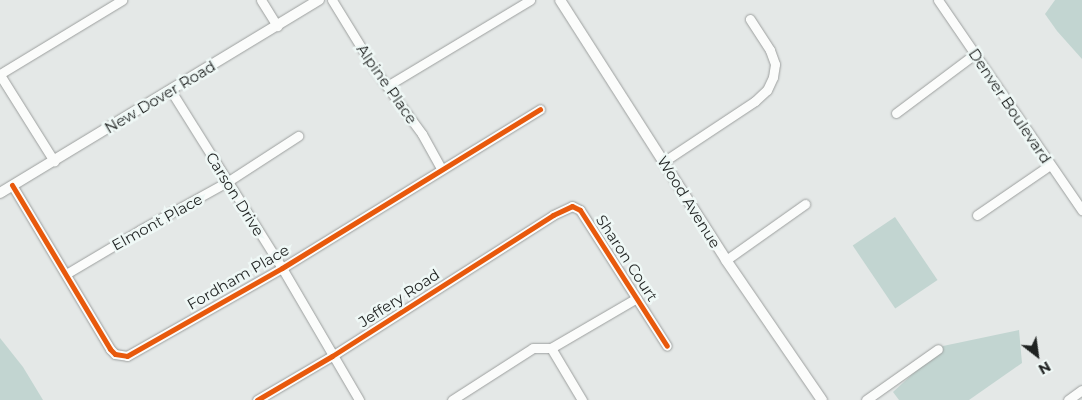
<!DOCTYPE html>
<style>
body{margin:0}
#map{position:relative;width:1082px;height:400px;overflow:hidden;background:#e4e8e7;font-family:Montserrat,sans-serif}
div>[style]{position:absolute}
.green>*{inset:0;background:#c2d5d1;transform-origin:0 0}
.roads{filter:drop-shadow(0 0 1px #9c9f9e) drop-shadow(0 0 1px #9c9f9e)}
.minor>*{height:9px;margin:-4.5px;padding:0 4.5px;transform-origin:4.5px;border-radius:4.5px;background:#fbfcfb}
.tertiary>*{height:10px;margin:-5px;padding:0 5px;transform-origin:5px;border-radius:5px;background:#fbfcfb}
.cycleway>*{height:5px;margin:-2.5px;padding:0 2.5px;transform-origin:2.5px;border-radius:2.5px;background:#e8590c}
span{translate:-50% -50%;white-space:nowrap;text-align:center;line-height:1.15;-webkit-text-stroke:5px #eff8f6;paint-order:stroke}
.street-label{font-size:15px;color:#1f2221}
.north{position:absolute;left:1012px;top:330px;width:50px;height:50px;-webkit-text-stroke:4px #eff8f6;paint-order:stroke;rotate:150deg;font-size:14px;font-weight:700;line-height:20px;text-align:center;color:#1f2221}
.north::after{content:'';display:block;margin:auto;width:18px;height:22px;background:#1f2221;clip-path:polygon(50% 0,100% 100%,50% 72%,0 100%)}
</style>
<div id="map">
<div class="green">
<i style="clip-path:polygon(1055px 0,1082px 0,1082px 59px,1057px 31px,1045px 14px)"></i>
<i style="left:895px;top:217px;width:76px;height:51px;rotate:56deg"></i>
<i style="clip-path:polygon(1019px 330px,1022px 363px,969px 400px,899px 400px,893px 392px,943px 346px)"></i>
<i style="clip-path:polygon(0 338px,23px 367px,43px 400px,0 400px)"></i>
</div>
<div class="roads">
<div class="minor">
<i style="left:261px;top:0;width:31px;rotate:58deg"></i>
<i style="left:332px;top:0;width:82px;rotate:58.4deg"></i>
<i style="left:375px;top:70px;width:79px;rotate:53.7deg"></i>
<i style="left:422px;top:134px;width:39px;rotate:61deg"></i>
<i style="left:938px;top:0;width:255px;rotate:55.6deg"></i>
<i style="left:0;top:74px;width:143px;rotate:-31.2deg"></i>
<i style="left:0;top:75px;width:102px;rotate:57.9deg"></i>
<i style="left:387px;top:86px;width:167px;rotate:-31deg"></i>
<i style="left:171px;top:91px;width:209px;rotate:57.9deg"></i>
<i style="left:282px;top:268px;width:153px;rotate:59.7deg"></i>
<i style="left:896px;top:113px;width:99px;rotate:-36.8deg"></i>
<i style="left:663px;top:162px;width:110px;rotate:-33.5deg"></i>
<i style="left:755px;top:101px;width:16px;rotate:-43deg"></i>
<i style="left:767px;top:90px;width:14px;rotate:-65deg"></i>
<i style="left:773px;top:77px;width:13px;rotate:-81deg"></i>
<i style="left:775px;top:64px;width:15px;rotate:-110deg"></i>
<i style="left:770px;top:50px;width:37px;rotate:-123deg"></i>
<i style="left:12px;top:185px;width:191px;rotate:59.1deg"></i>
<i style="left:110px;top:349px;width:7px;rotate:45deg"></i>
<i style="left:115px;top:354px;width:12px;rotate:9deg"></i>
<i style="left:127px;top:356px;width:178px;rotate:-29.6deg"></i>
<i style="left:282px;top:268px;width:303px;rotate:-31.6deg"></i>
<i style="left:977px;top:215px;width:88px;rotate:-34.4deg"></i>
<i style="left:726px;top:260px;width:97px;rotate:-35.3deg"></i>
<i style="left:66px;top:274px;width:86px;rotate:-30.7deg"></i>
<i style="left:140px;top:230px;width:99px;rotate:-28.9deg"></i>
<i style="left:227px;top:182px;width:85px;rotate:-32.9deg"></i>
<i style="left:551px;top:348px;width:61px;rotate:59.2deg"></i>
<i style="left:257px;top:400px;width:87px;rotate:-30.4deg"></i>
<i style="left:332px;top:356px;width:262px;rotate:-32.5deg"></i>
<i style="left:553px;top:215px;width:21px;rotate:-25deg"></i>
<i style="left:572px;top:206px;width:9px;rotate:27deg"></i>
<i style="left:580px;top:210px;width:161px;rotate:57.4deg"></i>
<i style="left:452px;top:400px;width:96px;rotate:-32.7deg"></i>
<i style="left:533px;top:348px;width:18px"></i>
<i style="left:551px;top:348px;width:99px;rotate:-30.2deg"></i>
<i style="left:866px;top:400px;width:88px;rotate:-35.3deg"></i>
<i style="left:1068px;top:400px;width:17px;rotate:-36deg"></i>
</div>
<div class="tertiary">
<i style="left:560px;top:0;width:308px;rotate:57.4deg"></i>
<i style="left:726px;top:260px;width:170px;rotate:55.6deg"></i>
<i style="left:0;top:193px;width:373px;rotate:-31.2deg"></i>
</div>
</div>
<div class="cycleway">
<i style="left:12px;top:185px;width:191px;rotate:59.1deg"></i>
<i style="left:110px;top:349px;width:7px;rotate:45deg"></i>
<i style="left:115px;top:354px;width:12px;rotate:9deg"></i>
<i style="left:127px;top:356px;width:178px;rotate:-29.6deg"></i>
<i style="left:282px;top:268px;width:303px;rotate:-31.6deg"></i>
<i style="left:257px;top:400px;width:87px;rotate:-30.4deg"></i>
<i style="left:332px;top:356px;width:262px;rotate:-32.5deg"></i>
<i style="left:553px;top:215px;width:21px;rotate:-25deg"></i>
<i style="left:572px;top:206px;width:9px;rotate:27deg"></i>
<i style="left:580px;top:210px;width:161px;rotate:57.4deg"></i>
</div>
<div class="street-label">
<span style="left:387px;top:84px;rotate:55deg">Alpine Place</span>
<span style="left:160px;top:97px;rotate:-31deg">New Dover Road</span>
<span style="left:1010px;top:106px;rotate:56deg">Denver Boulevard</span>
<span style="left:235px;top:194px;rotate:58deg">Carson Drive</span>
<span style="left:689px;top:202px;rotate:58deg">Wood Avenue</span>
<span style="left:157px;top:222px;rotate:-29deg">Elmont Place</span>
<span style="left:627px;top:258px;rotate:57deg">Sharon Court</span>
<span style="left:238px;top:277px;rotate:-30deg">Fordham Place</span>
<span style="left:399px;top:298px;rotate:-33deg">Jeffery Road</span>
</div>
<div class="north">N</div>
</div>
